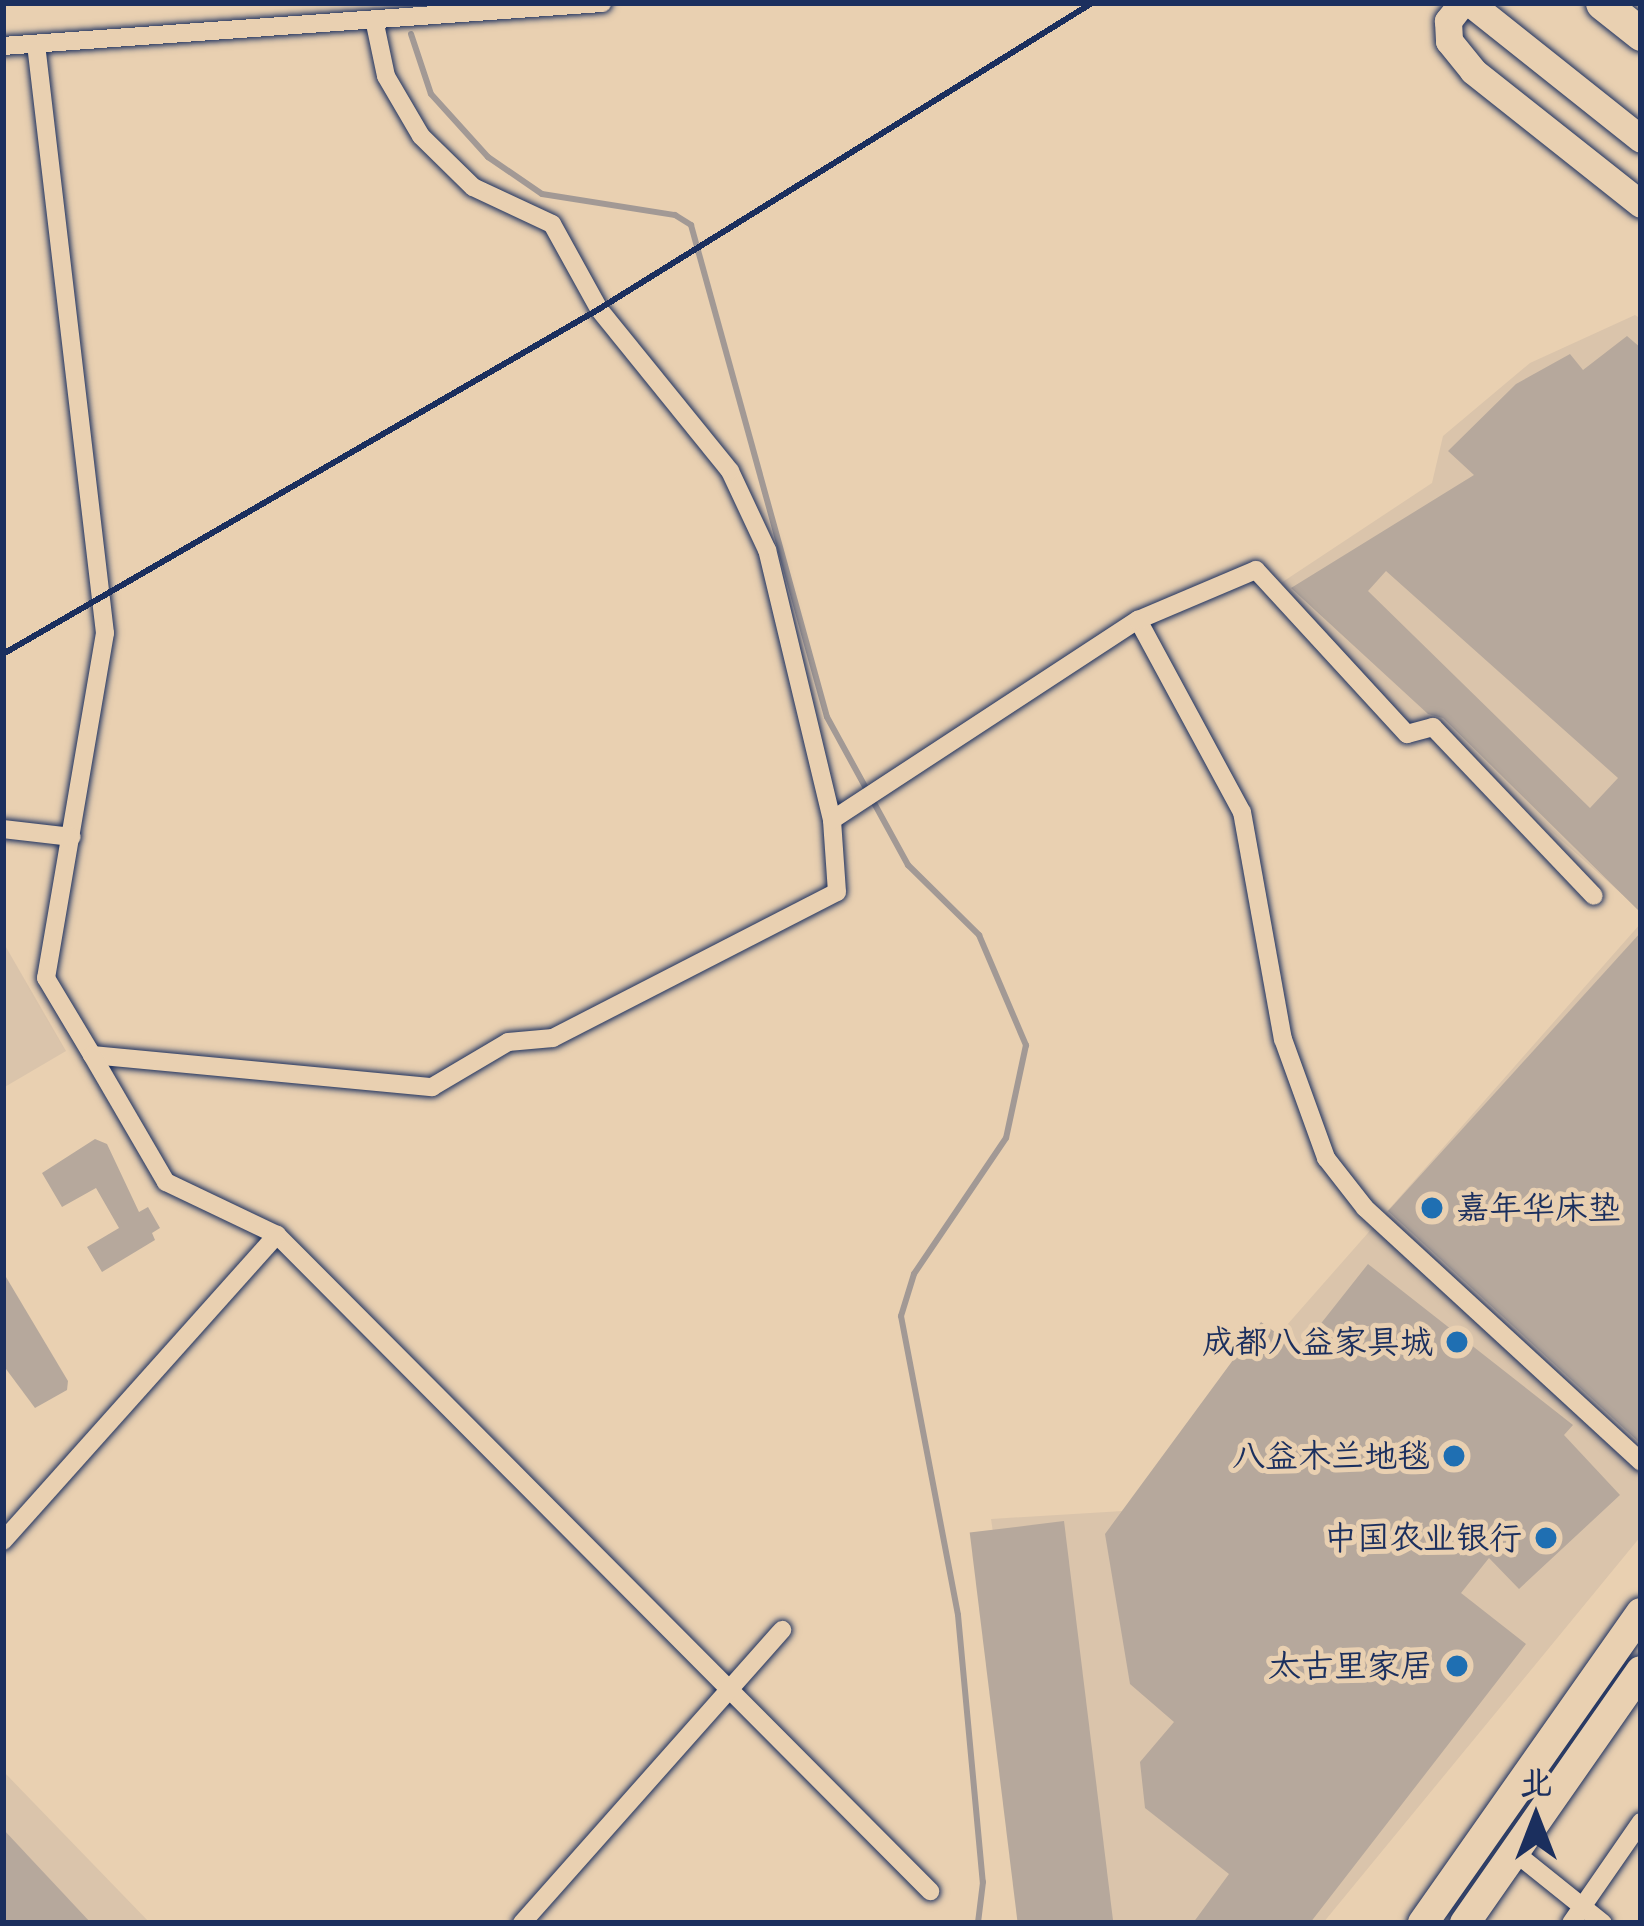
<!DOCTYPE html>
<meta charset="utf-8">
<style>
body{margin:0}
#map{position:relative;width:1644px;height:1926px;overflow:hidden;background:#e9d0b1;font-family:Delius,"LXGW WenKai TC",sans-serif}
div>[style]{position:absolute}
.built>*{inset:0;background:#dac4ab}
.stream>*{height:6px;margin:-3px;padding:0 3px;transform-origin:3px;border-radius:3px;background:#a29995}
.building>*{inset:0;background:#b6a89c;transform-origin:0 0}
.roads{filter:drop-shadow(0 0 3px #1b2f5e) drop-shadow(0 0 3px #1b2f5e)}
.street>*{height:18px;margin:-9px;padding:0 9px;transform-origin:9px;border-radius:9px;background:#e9d0b1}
.secondary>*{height:27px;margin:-13.5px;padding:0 13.5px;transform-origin:13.5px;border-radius:13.5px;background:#e9d0b1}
.primary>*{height:30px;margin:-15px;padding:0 15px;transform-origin:15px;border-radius:15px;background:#e9d0b1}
.highway>*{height:33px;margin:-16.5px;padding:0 16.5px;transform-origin:16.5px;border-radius:16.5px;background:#e9d0b1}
.rail>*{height:6px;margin:-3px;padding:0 3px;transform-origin:3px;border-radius:3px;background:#1b2f5e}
.dots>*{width:33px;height:33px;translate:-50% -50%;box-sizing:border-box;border:6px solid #e9d0b1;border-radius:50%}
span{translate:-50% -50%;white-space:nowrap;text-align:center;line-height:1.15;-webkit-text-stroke:10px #e9d0b1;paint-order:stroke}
.poi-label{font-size:33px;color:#1b2f5e}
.left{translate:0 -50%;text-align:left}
.right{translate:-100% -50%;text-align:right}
.frame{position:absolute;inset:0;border:6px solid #1b2f5e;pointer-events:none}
.north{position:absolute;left:1476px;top:1758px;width:120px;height:120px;-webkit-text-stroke:9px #e9d0b1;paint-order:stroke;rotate:0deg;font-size:33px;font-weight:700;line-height:48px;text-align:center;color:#1b2f5e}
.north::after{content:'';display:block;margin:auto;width:42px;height:54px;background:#1b2f5e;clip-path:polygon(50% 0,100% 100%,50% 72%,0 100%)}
</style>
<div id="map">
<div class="built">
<i style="clip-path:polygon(1635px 315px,1641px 319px,1641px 911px,1425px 719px,1408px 726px,1281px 583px,1432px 483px,1443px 436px,1530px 363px)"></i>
<i style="clip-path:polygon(1641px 923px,1641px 1536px,1323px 1923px,1051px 1923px,991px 1519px,1123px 1511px)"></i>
<i style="clip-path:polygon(3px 942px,66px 1051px,3px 1088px)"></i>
<i style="clip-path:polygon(3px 1771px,150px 1923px,3px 1923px)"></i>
</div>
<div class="stream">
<i style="left:411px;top:34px;width:63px;rotate:71.6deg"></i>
<i style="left:431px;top:94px;width:85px;rotate:47.9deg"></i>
<i style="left:488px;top:157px;width:65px;rotate:34.4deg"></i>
<i style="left:542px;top:194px;width:135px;rotate:9deg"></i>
<i style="left:675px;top:215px;width:19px;rotate:32deg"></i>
<i style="left:691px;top:225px;width:510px;rotate:74.55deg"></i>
<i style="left:827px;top:717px;width:169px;rotate:61.3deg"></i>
<i style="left:908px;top:865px;width:100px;rotate:44.6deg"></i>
<i style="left:979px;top:935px;width:120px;rotate:66.9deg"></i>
<i style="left:1026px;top:1045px;width:95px;rotate:102.1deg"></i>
<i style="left:1006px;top:1138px;width:164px;rotate:124.1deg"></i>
<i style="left:914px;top:1274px;width:44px;rotate:107.2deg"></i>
<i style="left:901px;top:1316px;width:304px;rotate:79.2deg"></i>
<i style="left:958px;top:1615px;width:268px;rotate:84.7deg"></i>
<i style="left:983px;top:1882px;width:41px;rotate:97deg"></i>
</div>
<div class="building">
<i style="clip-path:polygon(evenodd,1627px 336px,1641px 348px,1641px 913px,1443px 718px,1428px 714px,1291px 588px,1474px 475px,1448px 451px,1516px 384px,1570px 354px,1583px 370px,1627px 336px,1386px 571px,1618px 778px,1590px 808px,1368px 591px,1386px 571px)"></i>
<i style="clip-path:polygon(1641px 932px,1641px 1444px,1388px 1211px)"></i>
<i style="clip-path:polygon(95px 1139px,107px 1144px,139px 1212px,148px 1207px,160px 1228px,152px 1233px,155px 1240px,102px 1272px,87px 1247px,119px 1228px,96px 1188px,62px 1207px,42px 1173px)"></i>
<i style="clip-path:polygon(1368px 1264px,1573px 1425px,1564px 1435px,1620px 1495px,1519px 1589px,1489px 1558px,1461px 1593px,1526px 1644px,1310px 1923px,1193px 1923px,1229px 1874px,1145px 1808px,1140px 1762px,1174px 1722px,1130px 1684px,1105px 1534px,1261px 1322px,1300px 1350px)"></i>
<i style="clip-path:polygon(3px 1272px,68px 1381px,67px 1390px,35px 1408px,3px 1365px)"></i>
<i style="left:1064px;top:1521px;width:405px;height:95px;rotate:83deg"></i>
<i style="clip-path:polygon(3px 1829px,91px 1923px,3px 1923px)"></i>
</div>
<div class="roads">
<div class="street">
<i style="left:36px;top:44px;width:593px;rotate:83.32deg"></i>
<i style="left:105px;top:633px;width:350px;rotate:99.7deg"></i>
<i style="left:46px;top:978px;width:90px;rotate:59.1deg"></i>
<i style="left:92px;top:1055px;width:342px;rotate:5.4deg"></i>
<i style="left:432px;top:1087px;width:88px;rotate:-30.6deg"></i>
<i style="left:508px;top:1042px;width:45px;rotate:-5.1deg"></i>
<i style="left:553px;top:1038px;width:319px;rotate:-27.2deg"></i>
<i style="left:837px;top:892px;width:72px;rotate:-94deg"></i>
<i style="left:832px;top:820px;width:278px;rotate:-103.5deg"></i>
<i style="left:767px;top:550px;width:87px;rotate:-115.1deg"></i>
<i style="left:730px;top:471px;width:208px;rotate:-129deg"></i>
<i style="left:599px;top:309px;width:97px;rotate:-118.9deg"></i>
<i style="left:552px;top:224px;width:87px;rotate:-154.9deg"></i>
<i style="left:473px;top:187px;width:73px;rotate:-135.6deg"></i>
<i style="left:421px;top:136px;width:69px;rotate:-120.3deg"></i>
<i style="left:386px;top:76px;width:58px;rotate:-101.9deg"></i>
<i style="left:3px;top:46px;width:601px;rotate:-4.11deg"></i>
<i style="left:1138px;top:620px;width:218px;rotate:61.6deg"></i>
<i style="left:1242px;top:812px;width:231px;rotate:79.8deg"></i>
<i style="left:1283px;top:1039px;width:127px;rotate:70.1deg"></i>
<i style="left:1326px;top:1158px;width:63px;rotate:52deg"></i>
<i style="left:1365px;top:1208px;width:375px;rotate:42.6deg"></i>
<i style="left:832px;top:820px;width:366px;rotate:-33.2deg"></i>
<i style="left:1138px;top:620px;width:128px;rotate:-23deg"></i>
<i style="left:1256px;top:570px;width:223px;rotate:47.4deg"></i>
<i style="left:1407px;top:734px;width:27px;rotate:-15deg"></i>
<i style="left:1433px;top:727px;width:233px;rotate:46.4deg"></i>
<i style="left:3px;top:829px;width:69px;rotate:6.6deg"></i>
<i style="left:92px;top:1055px;width:147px;rotate:59.8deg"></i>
<i style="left:166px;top:1182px;width:123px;rotate:25.5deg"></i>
<i style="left:277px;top:1235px;width:926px;rotate:45.13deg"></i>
<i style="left:3px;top:1541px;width:411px;rotate:-48.2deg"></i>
<i style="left:1513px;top:1851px;width:115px;rotate:38.7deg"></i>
<i style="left:522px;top:1923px;width:392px;rotate:-48.4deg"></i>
<i style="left:1571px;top:1923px;width:123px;rotate:-55.3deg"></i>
</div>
<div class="secondary">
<i style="left:1462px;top:3px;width:23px;rotate:128deg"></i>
<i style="left:1448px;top:21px;width:20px;rotate:87deg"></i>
<i style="left:1449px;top:41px;width:38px;rotate:51deg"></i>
<i style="left:1473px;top:71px;width:214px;rotate:38.4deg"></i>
<i style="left:1470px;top:3px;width:218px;rotate:38.5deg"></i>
</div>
<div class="primary">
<i style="left:1423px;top:1923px;width:379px;rotate:-54.9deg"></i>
<i style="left:1465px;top:1923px;width:307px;rotate:-55.1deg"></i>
</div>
<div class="highway">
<i style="left:1602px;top:3px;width:50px;rotate:38.5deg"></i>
</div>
</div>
<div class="rail">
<i style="left:3px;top:654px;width:689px;rotate:-30.06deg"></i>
<i style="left:599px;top:309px;width:580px;rotate:-31.83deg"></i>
</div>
<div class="dots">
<i style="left:1432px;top:1208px;background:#1f6fb2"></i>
<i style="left:1457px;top:1342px;background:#1f6fb2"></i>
<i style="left:1454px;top:1456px;background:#1f6fb2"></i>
<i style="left:1546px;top:1538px;background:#1f6fb2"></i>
<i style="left:1457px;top:1666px;background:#1f6fb2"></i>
</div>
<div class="poi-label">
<span class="left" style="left:1456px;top:1208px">嘉年华床垫</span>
<span class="right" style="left:1433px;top:1342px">成都八益家具城</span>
<span class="right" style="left:1430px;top:1456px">八益木兰地毯</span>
<span class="right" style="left:1522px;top:1538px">中国农业银行</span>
<span class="right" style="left:1433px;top:1666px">太古里家居</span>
</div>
<div class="frame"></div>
<div class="north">北</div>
</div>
